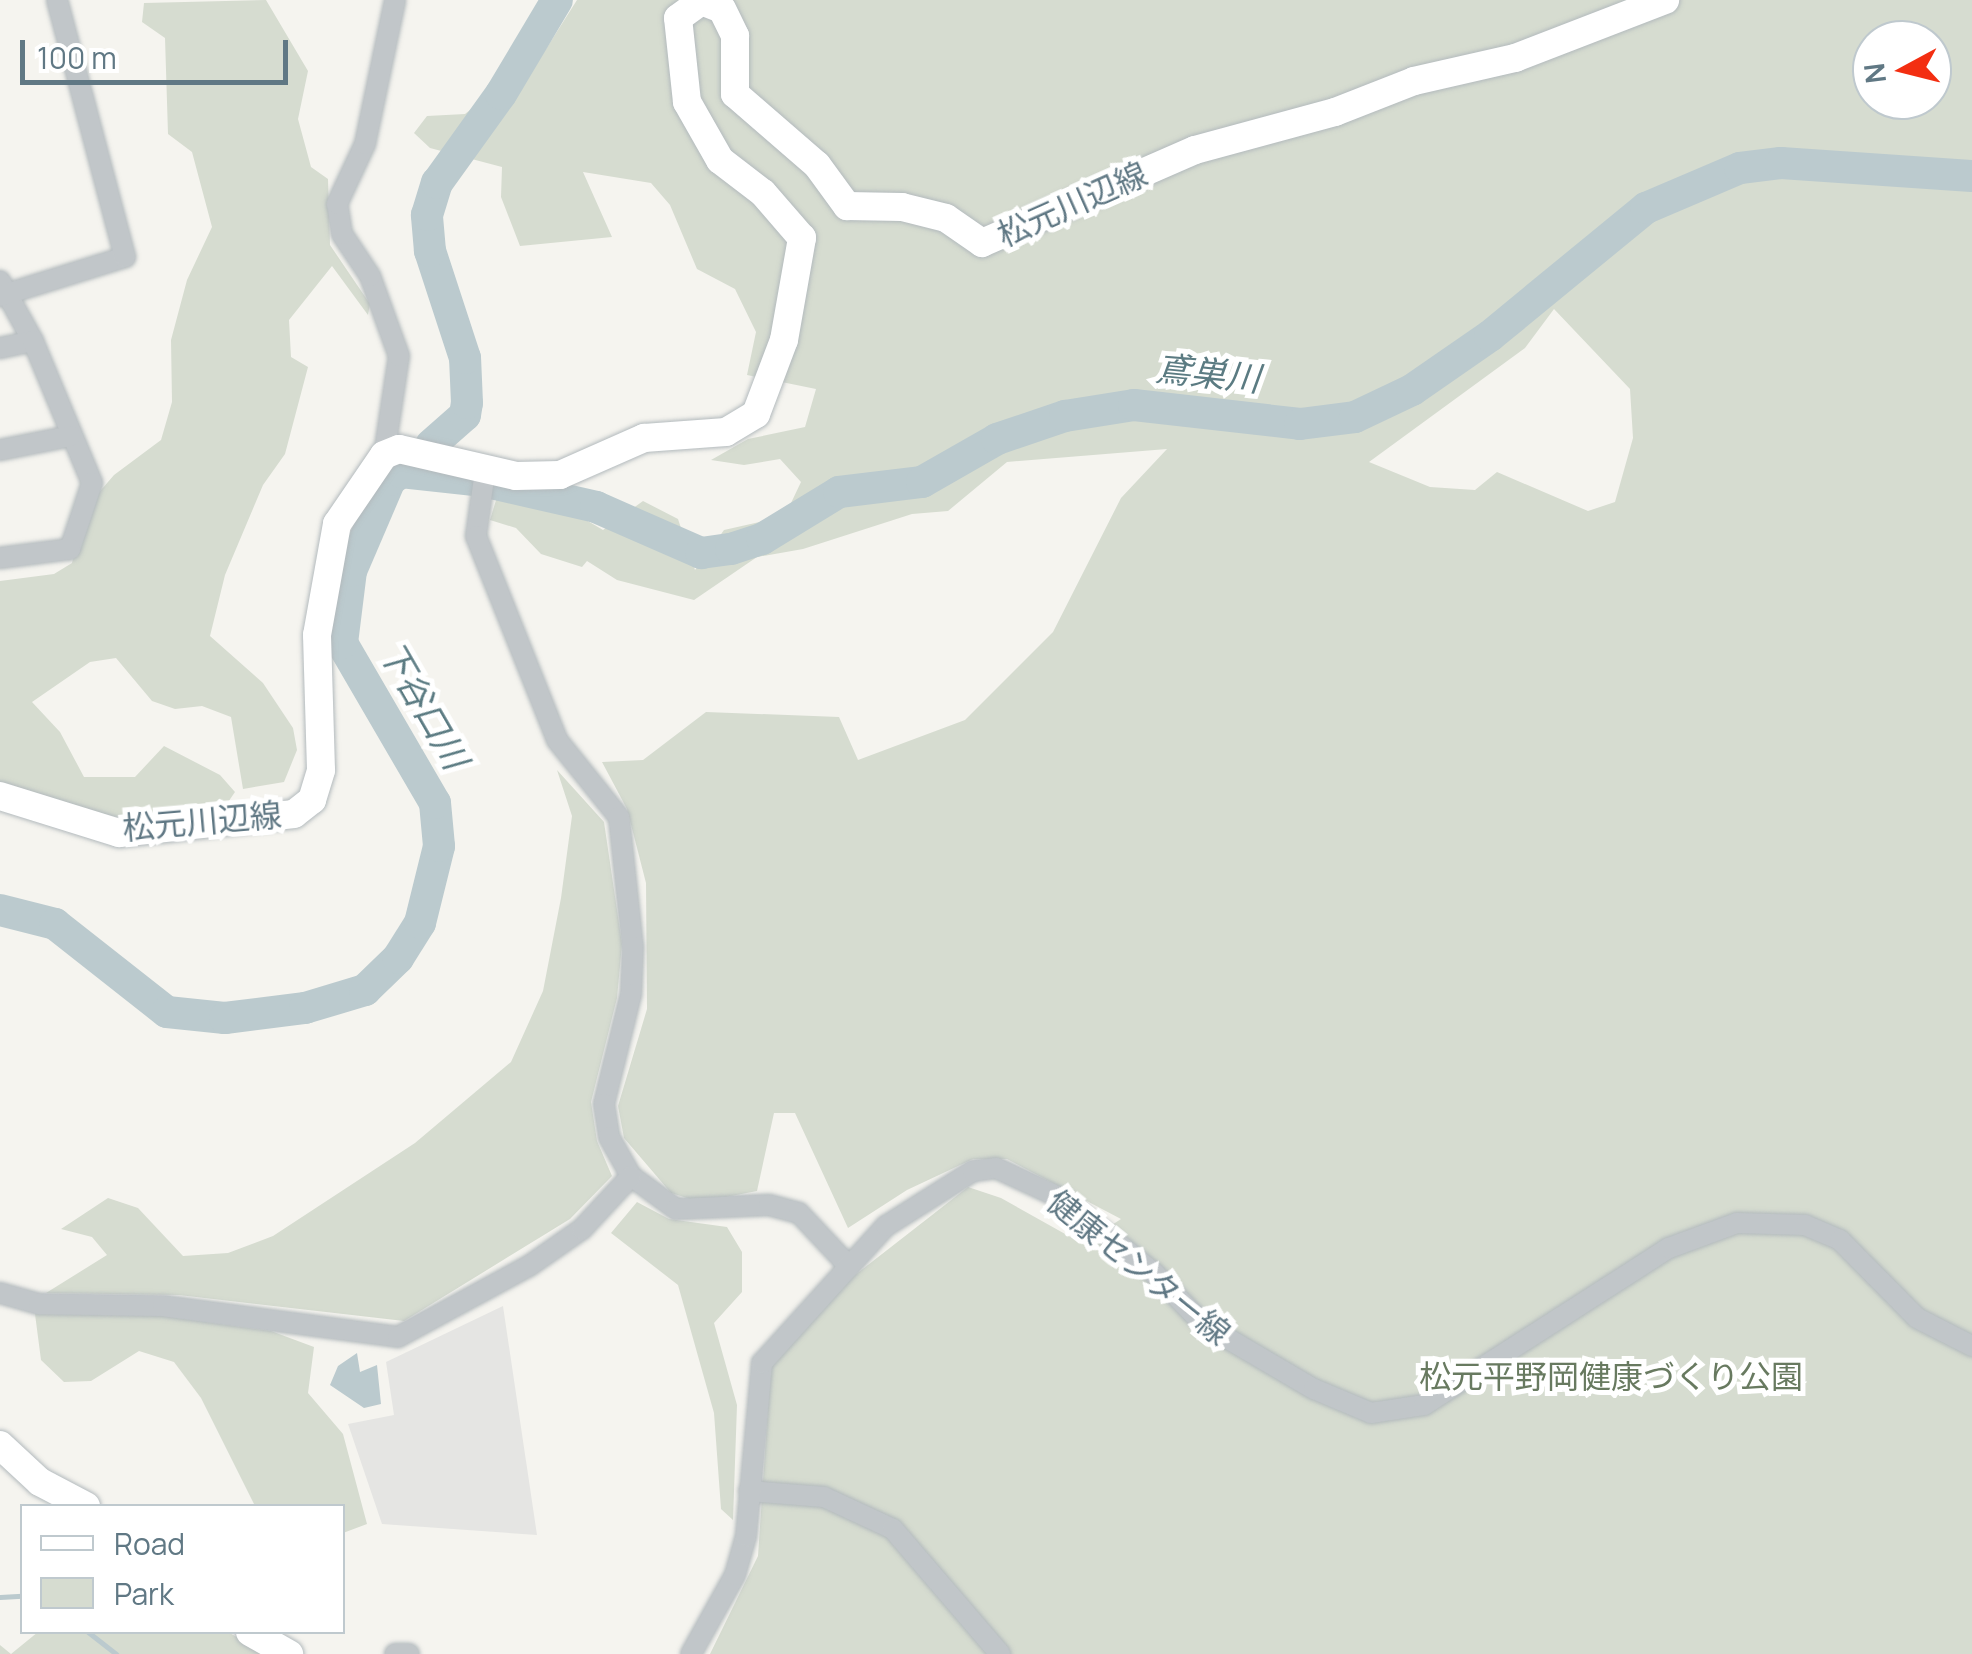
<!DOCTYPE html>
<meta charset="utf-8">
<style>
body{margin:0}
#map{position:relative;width:1972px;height:1654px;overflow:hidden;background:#f5f4ef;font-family:Manrope,"Noto Sans JP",sans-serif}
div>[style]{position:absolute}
.built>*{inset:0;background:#e5e5e3}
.green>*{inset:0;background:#d6dcd0}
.water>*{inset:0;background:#bbcace}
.stream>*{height:5px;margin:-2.5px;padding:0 2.5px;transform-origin:2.5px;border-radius:2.5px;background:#bbcace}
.river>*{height:32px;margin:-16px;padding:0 16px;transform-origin:16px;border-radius:16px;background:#bbcace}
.roads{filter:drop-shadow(0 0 2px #b3babd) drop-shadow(0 0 2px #b3babd)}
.street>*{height:20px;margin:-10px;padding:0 10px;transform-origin:10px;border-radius:10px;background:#c1c6c9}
.secondary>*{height:28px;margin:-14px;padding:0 14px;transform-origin:14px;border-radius:14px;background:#fff}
span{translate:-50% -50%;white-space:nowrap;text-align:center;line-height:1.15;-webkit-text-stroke:10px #fff;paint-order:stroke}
.street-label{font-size:32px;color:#607884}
.park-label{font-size:32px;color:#687a60}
.water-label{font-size:35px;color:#5b7b82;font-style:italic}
.legend{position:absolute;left:20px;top:1504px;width:325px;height:130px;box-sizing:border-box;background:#fff;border:2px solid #bfc9ce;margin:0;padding:12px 18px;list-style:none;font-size:30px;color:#607884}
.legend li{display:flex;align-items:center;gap:20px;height:50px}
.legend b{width:50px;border:2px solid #bfc9ce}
.north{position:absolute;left:1852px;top:20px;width:100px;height:100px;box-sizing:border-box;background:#fff;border:2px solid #bfc9ce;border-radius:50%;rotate:263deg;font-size:28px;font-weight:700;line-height:40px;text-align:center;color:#607884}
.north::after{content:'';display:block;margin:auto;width:35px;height:45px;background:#f32e11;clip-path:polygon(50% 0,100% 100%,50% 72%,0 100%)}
.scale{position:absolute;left:20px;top:40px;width:268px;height:45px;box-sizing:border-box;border:5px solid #607884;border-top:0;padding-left:12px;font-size:30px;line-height:35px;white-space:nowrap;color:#607884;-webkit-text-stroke:8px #fff;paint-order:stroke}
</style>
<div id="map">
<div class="built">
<i style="clip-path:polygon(503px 1306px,537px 1535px,382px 1524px,348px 1424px,394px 1415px,386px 1362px)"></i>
</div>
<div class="green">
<i style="clip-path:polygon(266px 0,308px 71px,298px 119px,311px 167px,328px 179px,330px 245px,370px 304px,368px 315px,332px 266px,289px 320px,291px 357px,308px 367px,285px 454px,263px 485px,225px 575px,210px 636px,263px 683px,293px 728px,297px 750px,284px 782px,243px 789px,231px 717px,202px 706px,175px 709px,152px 701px,116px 658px,90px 662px,32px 702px,60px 732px,84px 777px,135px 777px,164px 746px,220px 775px,235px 792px,224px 808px,138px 820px,91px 813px,0 783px,0 581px,54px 574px,72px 563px,83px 511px,114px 475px,161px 440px,172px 402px,171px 340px,187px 280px,212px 227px,192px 152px,168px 134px,165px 38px,142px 22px,144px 3px)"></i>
<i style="clip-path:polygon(evenodd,577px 0,1972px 0,1972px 1654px,710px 1654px,758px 1556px,771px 1363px,832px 1293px,968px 1187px,1001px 1198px,1083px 1244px,1121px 1219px,1007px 1159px,973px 1159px,907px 1190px,848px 1228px,795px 1113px,774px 1113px,757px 1191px,700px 1202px,671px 1193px,624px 1138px,618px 1106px,647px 1009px,646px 883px,627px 809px,602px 762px,643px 760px,706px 712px,839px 717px,858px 760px,965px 720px,1053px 632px,1121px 498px,1167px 449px,1007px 462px,948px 511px,912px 514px,803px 549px,757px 557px,694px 600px,617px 580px,587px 561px,582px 567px,541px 554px,516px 528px,490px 520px,497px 497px,581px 517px,603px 530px,643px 501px,678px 519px,695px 570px,724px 530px,764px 521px,791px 503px,801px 482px,780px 459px,744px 465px,711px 460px,748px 439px,805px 427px,816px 389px,747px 375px,756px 332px,735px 289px,697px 269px,670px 205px,651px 183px,583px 172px,612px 237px,520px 246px,501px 197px,502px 167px,430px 148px,414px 133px,427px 116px,465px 114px,546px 49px,577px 0,1872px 40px,1932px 40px,1932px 100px,1872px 100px,1872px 40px,577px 0,1554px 309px,1630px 389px,1633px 438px,1615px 502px,1588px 511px,1497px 472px,1475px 490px,1430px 487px,1369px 462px,1525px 348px,1554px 309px)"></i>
<i style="clip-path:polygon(557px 770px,604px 822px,622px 944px,617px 998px,591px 1102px,597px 1141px,612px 1176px,570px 1219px,404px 1321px,179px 1295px,46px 1293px,107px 1255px,92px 1237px,61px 1229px,108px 1198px,138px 1208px,183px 1256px,228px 1253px,273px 1236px,415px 1143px,511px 1062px,543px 991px,561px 898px,572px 816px)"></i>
<i style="clip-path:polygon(637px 1202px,669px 1219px,727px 1227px,742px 1252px,742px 1292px,714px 1323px,737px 1405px,733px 1520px,721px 1509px,714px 1413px,678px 1285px,611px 1233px)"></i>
<i style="clip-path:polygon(35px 1314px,162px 1316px,271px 1331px,314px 1347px,308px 1393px,343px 1434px,367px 1524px,343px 1533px,342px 1506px,255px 1506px,201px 1398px,174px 1362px,139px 1351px,91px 1381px,64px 1382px,41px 1360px)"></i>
<i style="clip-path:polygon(38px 1632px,228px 1632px,266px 1654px,0 1654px,0 1645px,11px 1654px)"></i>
</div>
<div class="water">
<i style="clip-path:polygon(357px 1353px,360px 1372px,377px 1365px,381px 1404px,364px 1408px,330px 1385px,338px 1366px)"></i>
</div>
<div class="stream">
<i style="left:0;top:1597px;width:22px;rotate:-3deg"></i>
<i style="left:88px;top:1632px;width:36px;rotate:38deg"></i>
</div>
<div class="river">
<i style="left:431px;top:445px;width:45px;rotate:-41.4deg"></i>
<i style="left:465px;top:415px;width:12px;rotate:-81deg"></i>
<i style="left:467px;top:403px;width:45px;rotate:-92.5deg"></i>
<i style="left:465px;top:358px;width:113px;rotate:-108.1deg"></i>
<i style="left:430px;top:251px;width:36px;rotate:-95deg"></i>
<i style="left:427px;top:215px;width:34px;rotate:-73deg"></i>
<i style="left:437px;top:183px;width:110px;rotate:-54.3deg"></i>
<i style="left:501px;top:94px;width:109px;rotate:-59.2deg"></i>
<i style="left:0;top:910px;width:57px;rotate:14.3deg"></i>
<i style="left:55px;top:924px;width:142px;rotate:38.2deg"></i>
<i style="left:167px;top:1012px;width:58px;rotate:5.9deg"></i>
<i style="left:225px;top:1018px;width:81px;rotate:-7.1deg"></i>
<i style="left:305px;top:1008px;width:63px;rotate:-16.7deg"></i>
<i style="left:365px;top:990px;width:46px;rotate:-44.1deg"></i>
<i style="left:398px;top:958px;width:41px;rotate:-57.8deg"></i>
<i style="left:420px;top:923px;width:79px;rotate:-76.1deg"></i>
<i style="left:439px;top:846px;width:43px;rotate:-95.3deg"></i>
<i style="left:435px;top:803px;width:185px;rotate:-120.2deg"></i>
<i style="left:342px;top:643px;width:73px;rotate:-82.9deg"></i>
<i style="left:351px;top:571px;width:99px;rotate:-66.8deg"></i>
<i style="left:390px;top:480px;width:14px;rotate:-36deg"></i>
<i style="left:401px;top:472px;width:81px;rotate:6.3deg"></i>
<i style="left:482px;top:481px;width:117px;rotate:12.8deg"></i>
<i style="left:596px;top:507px;width:115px;rotate:23.7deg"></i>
<i style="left:701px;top:553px;width:30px;rotate:-8deg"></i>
<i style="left:731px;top:549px;width:33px;rotate:-18deg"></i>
<i style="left:762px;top:539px;width:90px;rotate:-31.4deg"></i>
<i style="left:839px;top:492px;width:84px;rotate:-6.9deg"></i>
<i style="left:922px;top:482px;width:86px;rotate:-29.8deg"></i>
<i style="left:997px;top:439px;width:72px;rotate:-18.7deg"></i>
<i style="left:1065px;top:416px;width:70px;rotate:-9.1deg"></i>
<i style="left:1134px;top:405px;width:167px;rotate:6.5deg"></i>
<i style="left:1300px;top:424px;width:55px;rotate:-7.3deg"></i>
<i style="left:1355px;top:417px;width:63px;rotate:-25.3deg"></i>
<i style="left:1412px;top:390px;width:95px;rotate:-34.7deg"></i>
<i style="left:1490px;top:336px;width:202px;rotate:-39.4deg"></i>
<i style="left:1646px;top:208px;width:102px;rotate:-23.1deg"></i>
<i style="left:1740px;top:168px;width:41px;rotate:-7deg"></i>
<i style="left:1781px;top:163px;width:191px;rotate:3.9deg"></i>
</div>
<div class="roads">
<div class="street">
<i style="left:0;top:281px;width:68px;rotate:61.2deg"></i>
<i style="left:0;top:296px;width:131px;rotate:-17.3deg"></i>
<i style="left:125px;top:257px;width:266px;rotate:-104.8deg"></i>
<i style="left:0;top:348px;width:34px;rotate:-12deg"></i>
<i style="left:33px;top:341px;width:154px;rotate:67.4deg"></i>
<i style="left:92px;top:483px;width:70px;rotate:108.4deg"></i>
<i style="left:70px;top:549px;width:71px;rotate:172.7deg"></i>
<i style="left:0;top:450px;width:72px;rotate:-11.2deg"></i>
<i style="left:384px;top:455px;width:100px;rotate:-81.4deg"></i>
<i style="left:399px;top:356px;width:85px;rotate:-109.9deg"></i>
<i style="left:370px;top:276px;width:50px;rotate:-123.7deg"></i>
<i style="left:342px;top:234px;width:30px;rotate:-99deg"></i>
<i style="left:337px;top:204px;width:66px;rotate:-65deg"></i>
<i style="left:365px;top:144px;width:147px;rotate:-78.2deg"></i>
<i style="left:485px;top:471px;width:66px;rotate:97.9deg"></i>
<i style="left:476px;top:536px;width:219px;rotate:68.3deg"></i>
<i style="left:557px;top:740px;width:99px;rotate:51.2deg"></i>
<i style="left:619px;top:817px;width:131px;rotate:83.9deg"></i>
<i style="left:633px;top:947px;width:47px;rotate:92.4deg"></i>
<i style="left:631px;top:994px;width:113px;rotate:103.8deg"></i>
<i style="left:604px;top:1104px;width:33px;rotate:81deg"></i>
<i style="left:609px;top:1137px;width:45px;rotate:60.6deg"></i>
<i style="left:631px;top:1176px;width:56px;rotate:36.3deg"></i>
<i style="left:676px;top:1209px;width:93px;rotate:-2.5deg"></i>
<i style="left:769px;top:1205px;width:31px;rotate:15deg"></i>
<i style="left:799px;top:1213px;width:69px;rotate:46.8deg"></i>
<i style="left:0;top:1293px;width:41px;rotate:15.8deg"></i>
<i style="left:39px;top:1304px;width:124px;rotate:0.9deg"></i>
<i style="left:163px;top:1306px;width:237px;rotate:7.5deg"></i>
<i style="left:398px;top:1337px;width:149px;rotate:-28.5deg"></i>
<i style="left:529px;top:1266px;width:65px;rotate:-34.9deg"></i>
<i style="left:582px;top:1229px;width:72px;rotate:-47.2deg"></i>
<i style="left:749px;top:1491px;width:75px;rotate:4.6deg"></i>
<i style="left:824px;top:1497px;width:76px;rotate:24.9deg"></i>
<i style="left:893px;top:1529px;width:165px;rotate:49.4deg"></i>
<i style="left:395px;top:1654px;width:14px"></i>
<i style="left:691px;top:1654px;width:90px;rotate:-60.9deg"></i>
<i style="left:735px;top:1575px;width:41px;rotate:-74.2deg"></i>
<i style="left:746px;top:1536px;width:174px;rotate:-84.7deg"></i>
<i style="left:762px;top:1363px;width:185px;rotate:-47.9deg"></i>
<i style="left:886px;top:1226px;width:103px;rotate:-32.3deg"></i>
<i style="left:973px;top:1171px;width:23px;rotate:-7deg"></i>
<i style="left:996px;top:1168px;width:76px;rotate:24.9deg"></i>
<i style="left:1065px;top:1200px;width:115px;rotate:39.4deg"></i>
<i style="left:1154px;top:1273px;width:71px;rotate:46.1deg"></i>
<i style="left:1203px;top:1324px;width:129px;rotate:30.4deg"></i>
<i style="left:1314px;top:1389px;width:62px;rotate:22.8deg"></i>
<i style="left:1371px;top:1413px;width:54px;rotate:-8.6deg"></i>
<i style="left:1424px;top:1405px;width:291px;rotate:-32.7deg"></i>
<i style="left:1669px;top:1248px;width:72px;rotate:-20.2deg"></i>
<i style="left:1737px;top:1223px;width:68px;rotate:1.7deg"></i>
<i style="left:1805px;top:1225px;width:38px;rotate:23deg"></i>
<i style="left:1840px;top:1240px;width:110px;rotate:45.4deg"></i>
<i style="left:1917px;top:1318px;width:62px;rotate:27deg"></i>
</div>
<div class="secondary">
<i style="left:0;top:796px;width:125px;rotate:17.3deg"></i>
<i style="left:119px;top:833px;width:176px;rotate:-6.2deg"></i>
<i style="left:294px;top:814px;width:23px;rotate:-38deg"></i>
<i style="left:312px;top:800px;width:31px;rotate:-73deg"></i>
<i style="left:321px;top:770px;width:135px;rotate:-91.7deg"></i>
<i style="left:317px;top:635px;width:113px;rotate:-79.8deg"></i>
<i style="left:337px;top:524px;width:83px;rotate:-55.7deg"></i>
<i style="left:384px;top:455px;width:16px;rotate:-22deg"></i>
<i style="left:399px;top:449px;width:120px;rotate:13deg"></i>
<i style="left:516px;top:476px;width:44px;rotate:-1.3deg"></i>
<i style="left:560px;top:475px;width:92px;rotate:-23.8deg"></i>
<i style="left:644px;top:438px;width:82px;rotate:-4.2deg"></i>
<i style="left:726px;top:432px;width:35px;rotate:-31deg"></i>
<i style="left:756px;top:414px;width:79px;rotate:-69.3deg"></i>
<i style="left:784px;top:340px;width:104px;rotate:-80deg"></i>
<i style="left:802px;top:238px;width:60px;rotate:-130.9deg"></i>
<i style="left:763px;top:193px;width:54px;rotate:-142.5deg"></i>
<i style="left:720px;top:160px;width:67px;rotate:-119.6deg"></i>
<i style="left:687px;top:102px;width:84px;rotate:-96.1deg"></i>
<i style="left:678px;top:18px;width:29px;rotate:-36deg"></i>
<i style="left:701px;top:1px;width:22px;rotate:21deg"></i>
<i style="left:722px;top:9px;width:30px;rotate:64deg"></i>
<i style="left:735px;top:36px;width:58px;rotate:90deg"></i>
<i style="left:735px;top:94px;width:108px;rotate:40.9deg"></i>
<i style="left:817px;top:165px;width:51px;rotate:53.8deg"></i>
<i style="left:847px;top:206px;width:55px;rotate:1deg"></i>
<i style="left:902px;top:207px;width:45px;rotate:14deg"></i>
<i style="left:946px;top:218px;width:44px;rotate:34.8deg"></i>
<i style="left:982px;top:243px;width:232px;rotate:-23.6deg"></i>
<i style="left:1195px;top:150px;width:145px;rotate:-15.2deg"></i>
<i style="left:1335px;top:112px;width:85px;rotate:-21.4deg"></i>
<i style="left:1414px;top:81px;width:104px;rotate:-12.8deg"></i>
<i style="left:1515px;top:58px;width:161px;rotate:-21.1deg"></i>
<i style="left:0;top:1445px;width:54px;rotate:42.8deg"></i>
<i style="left:40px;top:1482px;width:52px;rotate:27.6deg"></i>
<i style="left:250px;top:1632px;width:45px;rotate:29.4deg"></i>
</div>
</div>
<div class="street-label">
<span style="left:1072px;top:204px;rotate:-24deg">松元川辺線</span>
<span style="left:202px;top:821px;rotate:-5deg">松元川辺線</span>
<span style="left:1139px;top:1267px;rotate:39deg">健康センター線</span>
</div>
<div class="park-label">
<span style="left:1611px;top:1376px">松元平野岡健康づくり公園</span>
</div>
<div class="water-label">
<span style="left:1208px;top:373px;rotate:6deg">鳶巣川</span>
<span style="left:424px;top:705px;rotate:60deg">下谷口川</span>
</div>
<ul class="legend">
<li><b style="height:12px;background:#fff"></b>Road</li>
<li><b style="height:28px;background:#d6dcd0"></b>Park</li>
</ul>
<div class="north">N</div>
<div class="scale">100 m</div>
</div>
